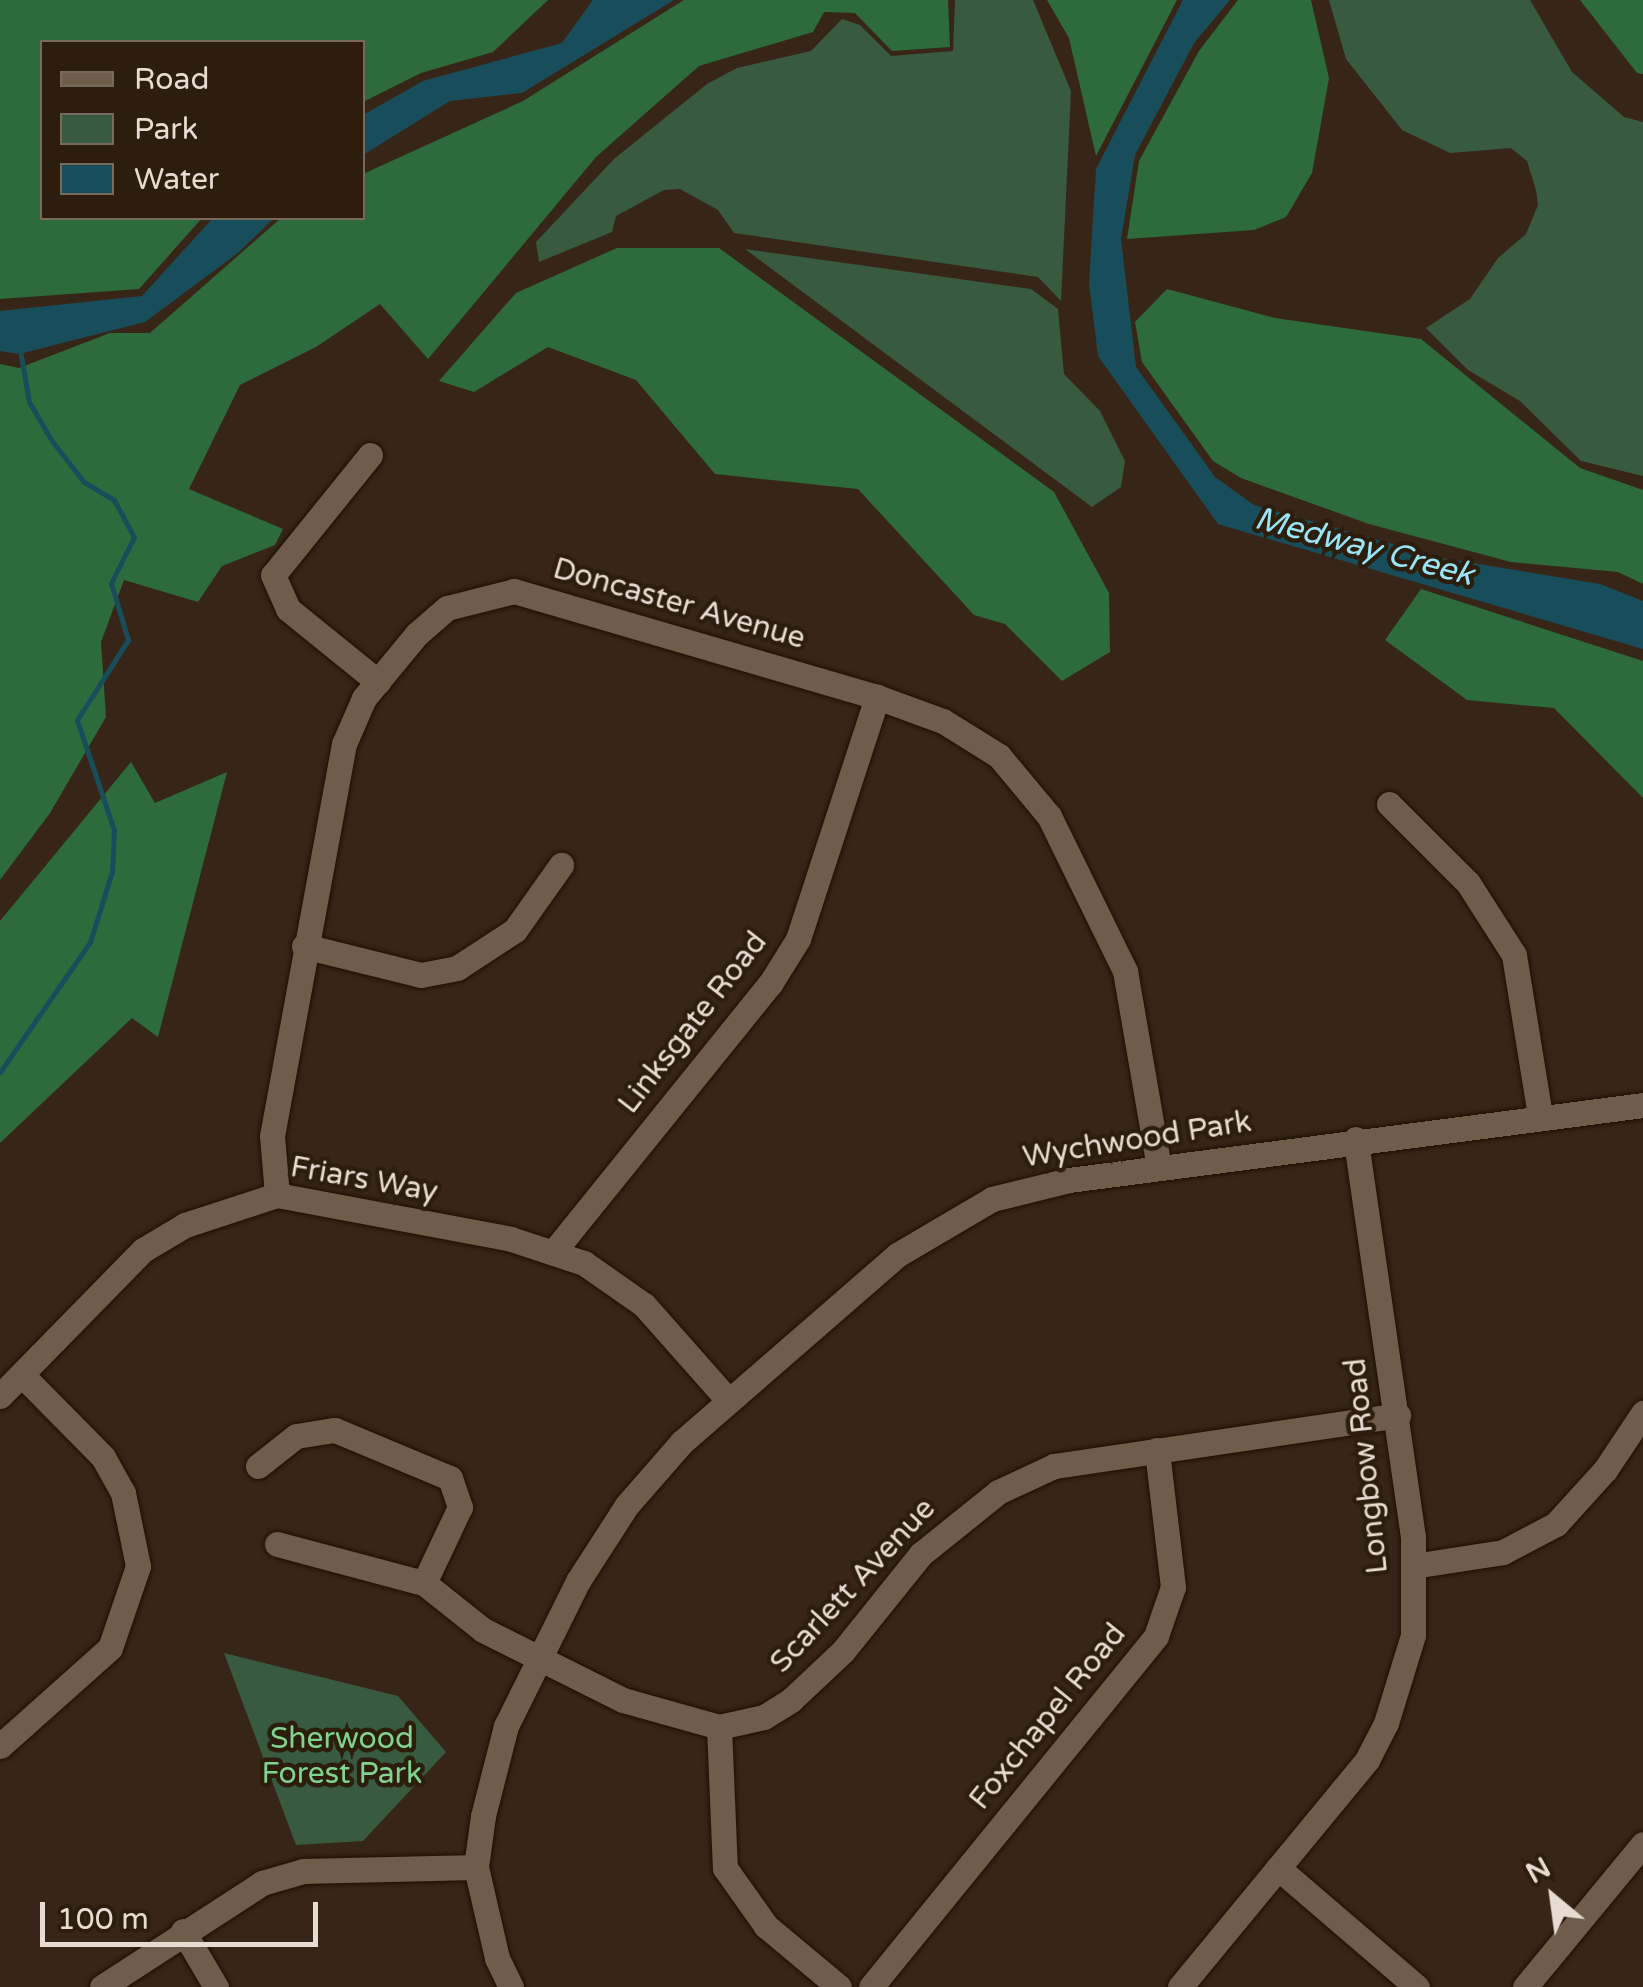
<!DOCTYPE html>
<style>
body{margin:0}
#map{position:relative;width:1643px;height:1987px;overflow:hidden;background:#372617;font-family:"Varela Round",sans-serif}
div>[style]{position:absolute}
.green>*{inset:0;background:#385a3e}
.forest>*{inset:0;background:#2d6b3c}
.water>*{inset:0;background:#184e5b}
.stream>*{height:5px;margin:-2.5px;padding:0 2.5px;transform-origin:2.5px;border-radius:2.5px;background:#184e5b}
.roads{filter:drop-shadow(0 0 2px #1d0f02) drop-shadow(0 0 2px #1d0f02)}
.minor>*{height:25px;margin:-12.5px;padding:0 12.5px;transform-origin:12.5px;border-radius:12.5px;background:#6f5c4b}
span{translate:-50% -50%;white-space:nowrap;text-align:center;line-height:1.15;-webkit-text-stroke:9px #2c1d0d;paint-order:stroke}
.street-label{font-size:30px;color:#e7dcd2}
.park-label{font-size:30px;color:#7fd590}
.water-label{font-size:32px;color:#9ae4f7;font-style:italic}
.legend{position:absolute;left:40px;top:40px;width:325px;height:180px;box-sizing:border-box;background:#2c1d0d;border:2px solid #77695c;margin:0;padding:12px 18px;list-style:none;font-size:30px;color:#e7dcd2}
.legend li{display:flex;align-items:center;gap:20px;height:50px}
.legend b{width:50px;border:2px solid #77695c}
.north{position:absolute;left:1503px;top:1847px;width:100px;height:100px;-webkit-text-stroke:8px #2c1d0d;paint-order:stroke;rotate:331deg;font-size:28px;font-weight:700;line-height:40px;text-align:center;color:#e7dcd2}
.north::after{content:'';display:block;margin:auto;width:35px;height:45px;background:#e7dcd2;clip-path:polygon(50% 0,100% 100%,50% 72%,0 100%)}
.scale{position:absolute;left:40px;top:1902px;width:278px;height:45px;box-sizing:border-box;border:5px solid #e7dcd2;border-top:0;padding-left:12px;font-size:30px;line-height:35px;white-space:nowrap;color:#e7dcd2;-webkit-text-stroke:8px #2c1d0d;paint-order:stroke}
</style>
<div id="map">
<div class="green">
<i style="clip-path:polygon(955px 0,1033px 0,1071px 91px,1061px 301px,1038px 277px,734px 233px,718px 210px,680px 189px,664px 190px,616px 216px,612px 232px,539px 262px,536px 242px,614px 159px,707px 84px,737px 68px,811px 51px,842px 19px,860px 25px,891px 56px,953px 51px)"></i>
<i style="clip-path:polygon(1329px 0,1530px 0,1572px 72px,1624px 117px,1643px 122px,1643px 476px,1581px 461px,1520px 401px,1468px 370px,1426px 328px,1470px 299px,1498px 258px,1526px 234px,1538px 205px,1536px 190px,1527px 161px,1511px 148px,1450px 153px,1402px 130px,1346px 59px)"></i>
<i style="clip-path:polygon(745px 249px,1031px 289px,1058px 309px,1064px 374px,1100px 411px,1125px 461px,1121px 487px,1092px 507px)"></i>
<i style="clip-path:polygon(224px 1653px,398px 1696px,446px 1752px,363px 1841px,296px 1845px)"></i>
</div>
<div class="forest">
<i style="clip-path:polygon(0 0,548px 0,493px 52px,421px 73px,363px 102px,362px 42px,42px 42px,42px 218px,202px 218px,139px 289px,0 299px)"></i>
<i style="clip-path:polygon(684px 0,948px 0,950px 47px,892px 51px,855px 13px,824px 12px,813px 32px,699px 66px,596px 157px,428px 359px,380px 304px,316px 347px,240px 385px,189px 489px,283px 529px,275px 545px,222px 566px,198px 602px,124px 580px,101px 642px,106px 717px,50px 813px,0 880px,0 364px,19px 368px,110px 333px,150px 333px,281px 218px,362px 218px,363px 174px,523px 101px)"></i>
<i style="clip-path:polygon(1047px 0,1177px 0,1096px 156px,1069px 38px)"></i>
<i style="clip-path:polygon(1238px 0,1311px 0,1329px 78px,1312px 173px,1286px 217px,1254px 230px,1127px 239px,1139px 161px,1199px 51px)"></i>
<i style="clip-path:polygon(1580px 0,1643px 0,1643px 74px,1637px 73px)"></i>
<i style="clip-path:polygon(617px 248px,719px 248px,1054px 492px,1109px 593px,1110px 652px,1062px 681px,1005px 624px,974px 615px,858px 489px,715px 474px,636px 380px,548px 347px,474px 392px,439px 381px,516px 293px)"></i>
<i style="clip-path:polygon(1167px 289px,1275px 318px,1421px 339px,1580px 468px,1643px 490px,1643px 584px,1618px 572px,1511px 562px,1369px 524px,1241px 478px,1213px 461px,1142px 362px,1135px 322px)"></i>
<i style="clip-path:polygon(1421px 589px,1643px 661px,1643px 798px,1554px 708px,1467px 700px,1385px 640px)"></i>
<i style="clip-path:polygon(131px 762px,155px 803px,227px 772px,158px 1037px,132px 1018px,0 1143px,0 921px)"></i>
</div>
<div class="water">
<i style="clip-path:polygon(593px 0,674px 0,522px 93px,450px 101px,363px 155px,363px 115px,423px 81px,562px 43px)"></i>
<i style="clip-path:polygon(1183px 0,1230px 0,1194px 43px,1135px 155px,1121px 239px,1136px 367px,1215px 477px,1254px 505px,1442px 558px,1600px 584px,1643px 601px,1643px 649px,1218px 524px,1098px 356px,1089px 283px,1096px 169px)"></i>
<i style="clip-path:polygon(213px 218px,274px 218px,238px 253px,145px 322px,19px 354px,0 351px,0 311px,142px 296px)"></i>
</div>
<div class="stream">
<i style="left:0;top:1072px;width:158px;rotate:-55.3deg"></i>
<i style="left:90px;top:942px;width:73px;rotate:-72.6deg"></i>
<i style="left:112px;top:872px;width:42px;rotate:-87.3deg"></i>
<i style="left:114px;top:830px;width:116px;rotate:-108.6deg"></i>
<i style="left:77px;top:720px;width:95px;rotate:-57.5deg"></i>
<i style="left:128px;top:640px;width:59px;rotate:-106.6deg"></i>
<i style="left:111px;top:583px;width:51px;rotate:-63.4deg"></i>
<i style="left:134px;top:537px;width:42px;rotate:-118.4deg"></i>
<i style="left:114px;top:500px;width:35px;rotate:-149deg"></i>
<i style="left:84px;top:482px;width:52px;rotate:-128deg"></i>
<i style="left:52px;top:441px;width:45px;rotate:-120.5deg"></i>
<i style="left:29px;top:402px;width:53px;rotate:-99.8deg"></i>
</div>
<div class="roads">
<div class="minor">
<i style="left:370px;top:455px;width:154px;rotate:128.9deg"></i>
<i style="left:273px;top:575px;width:37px;rotate:66deg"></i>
<i style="left:288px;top:609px;width:116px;rotate:39deg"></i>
<i style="left:1389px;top:804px;width:112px;rotate:45deg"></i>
<i style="left:1468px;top:883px;width:85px;rotate:57.4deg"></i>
<i style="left:1514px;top:955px;width:162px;rotate:80.8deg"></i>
<i style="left:304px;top:946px;width:121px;rotate:13.9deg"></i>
<i style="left:421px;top:975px;width:37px;rotate:-11deg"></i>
<i style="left:457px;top:968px;width:69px;rotate:-33.2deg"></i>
<i style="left:515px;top:930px;width:80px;rotate:-54.7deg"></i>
<i style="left:277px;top:1195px;width:59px;rotate:-94.8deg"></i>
<i style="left:272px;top:1136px;width:399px;rotate:-79.6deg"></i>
<i style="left:344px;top:744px;width:50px;rotate:-66.5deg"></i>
<i style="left:364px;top:698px;width:83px;rotate:-50.4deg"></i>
<i style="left:417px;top:634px;width:40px;rotate:-41deg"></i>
<i style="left:447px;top:608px;width:69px;rotate:-14.2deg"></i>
<i style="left:514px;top:591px;width:378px;rotate:16.3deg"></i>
<i style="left:877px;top:697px;width:70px;rotate:20deg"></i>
<i style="left:943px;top:721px;width:66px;rotate:32deg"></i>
<i style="left:999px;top:756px;width:78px;rotate:50.2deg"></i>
<i style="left:1049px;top:816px;width:173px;rotate:63.9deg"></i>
<i style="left:1125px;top:971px;width:199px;rotate:80.2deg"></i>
<i style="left:555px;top:1250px;width:342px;rotate:-51.1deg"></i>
<i style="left:770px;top:984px;width:53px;rotate:-58.1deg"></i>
<i style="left:798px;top:939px;width:255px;rotate:-71.9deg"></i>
<i style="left:0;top:1396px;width:204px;rotate:-45.6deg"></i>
<i style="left:143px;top:1250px;width:49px;rotate:-30.8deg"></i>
<i style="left:185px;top:1225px;width:97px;rotate:-18.1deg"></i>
<i style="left:277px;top:1195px;width:238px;rotate:10.6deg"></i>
<i style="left:511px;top:1239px;width:77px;rotate:18.2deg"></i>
<i style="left:584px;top:1263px;width:73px;rotate:35deg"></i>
<i style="left:644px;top:1305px;width:128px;rotate:48.5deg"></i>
<i style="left:258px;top:1466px;width:48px;rotate:-38.3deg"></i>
<i style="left:296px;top:1436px;width:39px;rotate:-9deg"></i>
<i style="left:335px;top:1430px;width:125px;rotate:22.7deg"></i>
<i style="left:450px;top:1478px;width:31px;rotate:71deg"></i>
<i style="left:460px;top:1507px;width:84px;rotate:115.3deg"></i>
<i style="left:424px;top:1583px;width:75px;rotate:38.5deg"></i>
<i style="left:483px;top:1630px;width:157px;rotate:26.6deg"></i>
<i style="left:623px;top:1700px;width:100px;rotate:15.7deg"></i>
<i style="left:719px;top:1727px;width:46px;rotate:-12.5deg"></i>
<i style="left:764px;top:1717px;width:32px;rotate:-32deg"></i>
<i style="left:791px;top:1700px;width:71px;rotate:-43.3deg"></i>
<i style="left:843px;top:1651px;width:124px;rotate:-51.2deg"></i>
<i style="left:921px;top:1554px;width:99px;rotate:-38.8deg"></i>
<i style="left:998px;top:1492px;width:62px;rotate:-24.9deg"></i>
<i style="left:1054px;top:1466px;width:348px;rotate:-8.4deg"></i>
<i style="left:277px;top:1544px;width:152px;rotate:14.9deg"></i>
<i style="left:1413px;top:1566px;width:91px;rotate:-8.8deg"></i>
<i style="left:1503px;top:1552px;width:60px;rotate:-27.8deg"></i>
<i style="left:1556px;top:1524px;width:73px;rotate:-47.8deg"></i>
<i style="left:1605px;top:1470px;width:69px;rotate:-56.3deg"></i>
<i style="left:719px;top:1727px;width:141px;rotate:87.6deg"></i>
<i style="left:725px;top:1868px;width:71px;rotate:54.7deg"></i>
<i style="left:766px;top:1926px;width:95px;rotate:39.9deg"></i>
<i style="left:0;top:1746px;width:147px;rotate:-41.7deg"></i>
<i style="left:110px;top:1648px;width:87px;rotate:-71.1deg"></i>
<i style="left:138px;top:1566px;width:75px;rotate:-101.6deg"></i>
<i style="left:123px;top:1493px;width:41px;rotate:-119.1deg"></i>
<i style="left:103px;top:1457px;width:115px;rotate:-134.6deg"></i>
<i style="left:1278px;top:1868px;width:183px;rotate:40.6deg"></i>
<i style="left:183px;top:1931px;width:65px;rotate:59.5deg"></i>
<i style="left:102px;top:1987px;width:191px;rotate:-33deg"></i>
<i style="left:262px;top:1883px;width:43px;rotate:-16.3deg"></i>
<i style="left:303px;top:1871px;width:173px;rotate:-1.3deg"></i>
<i style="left:511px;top:1987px;width:32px;rotate:-116deg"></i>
<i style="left:497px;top:1958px;width:93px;rotate:-103deg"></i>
<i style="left:476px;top:1867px;width:51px;rotate:-82.2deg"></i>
<i style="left:483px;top:1816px;width:93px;rotate:-75.7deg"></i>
<i style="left:506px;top:1726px;width:162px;rotate:-63.6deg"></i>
<i style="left:578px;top:1581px;width:90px;rotate:-57.2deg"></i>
<i style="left:627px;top:1505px;width:84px;rotate:-48.9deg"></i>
<i style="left:682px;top:1442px;width:285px;rotate:-41deg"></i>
<i style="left:897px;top:1255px;width:110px;rotate:-30.5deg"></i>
<i style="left:992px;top:1199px;width:79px;rotate:-13.9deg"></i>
<i style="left:1069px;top:1180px;width:579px;rotate:-7.44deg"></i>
<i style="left:871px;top:1987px;width:452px;rotate:-50.9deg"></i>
<i style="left:1156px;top:1636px;width:52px;rotate:-70.9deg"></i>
<i style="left:1173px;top:1587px;width:138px;rotate:-96.7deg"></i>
<i style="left:1180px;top:1987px;width:294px;rotate:-50.5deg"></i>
<i style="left:1367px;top:1760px;width:42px;rotate:-62.8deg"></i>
<i style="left:1386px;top:1723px;width:92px;rotate:-72.9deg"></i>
<i style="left:1413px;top:1635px;width:98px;rotate:-90deg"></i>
<i style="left:1413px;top:1537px;width:402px;rotate:-98.2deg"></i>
<i style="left:1525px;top:1987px;width:185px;rotate:-50.5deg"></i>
</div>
</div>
<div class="street-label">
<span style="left:679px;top:604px;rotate:16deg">Doncaster Avenue</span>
<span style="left:693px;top:1023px;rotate:-52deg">Linksgate Road</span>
<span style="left:1137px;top:1140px;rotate:-9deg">Wychwood Park</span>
<span style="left:364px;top:1180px;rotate:10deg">Friars Way</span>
<span style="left:1367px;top:1466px;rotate:-96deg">Longbow Road</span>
<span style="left:853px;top:1586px;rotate:-47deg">Scarlett Avenue</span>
<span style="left:1048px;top:1717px;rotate:-51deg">Foxchapel Road</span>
</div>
<div class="park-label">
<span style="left:342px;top:1756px">Sherwood<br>Forest Park</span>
</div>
<div class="water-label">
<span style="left:1364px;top:547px;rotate:15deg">Medway Creek</span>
</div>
<ul class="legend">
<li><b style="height:12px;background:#6f5c4b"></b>Road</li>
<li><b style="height:28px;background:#385a3e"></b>Park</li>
<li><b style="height:28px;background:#184e5b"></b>Water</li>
</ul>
<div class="north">N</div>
<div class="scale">100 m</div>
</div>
